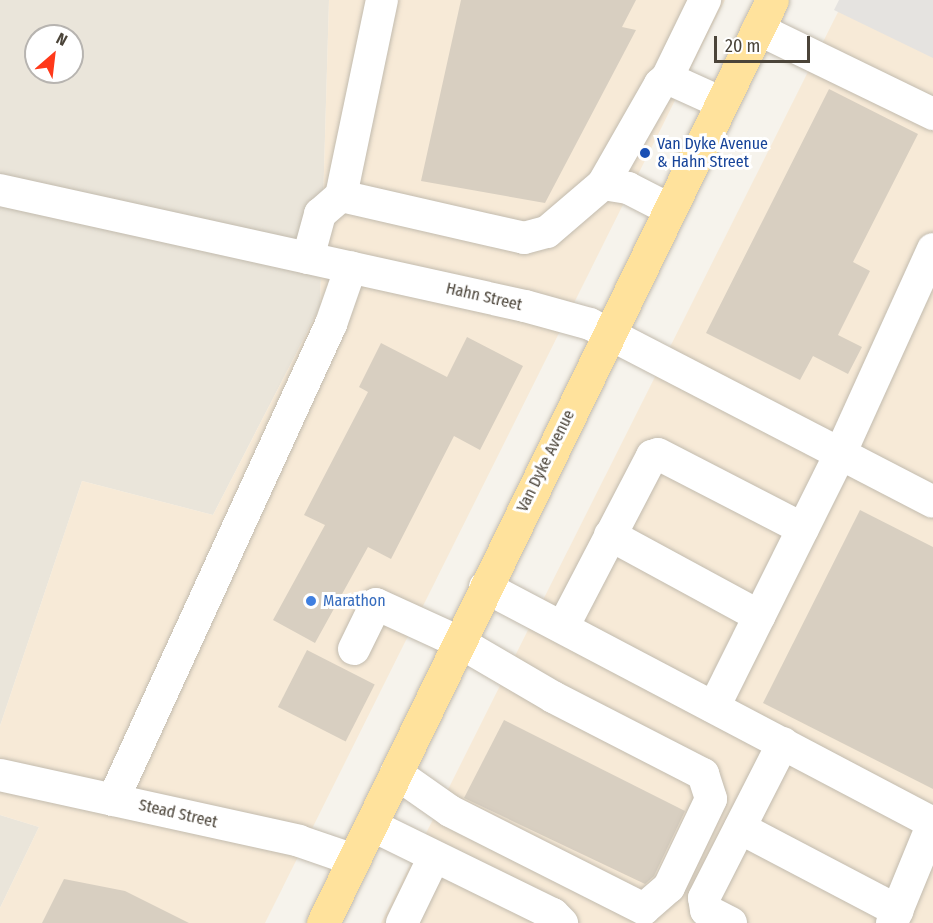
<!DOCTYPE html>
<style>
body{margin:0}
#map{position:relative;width:933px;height:923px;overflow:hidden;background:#f6f3ec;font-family:"Fira Sans Condensed",sans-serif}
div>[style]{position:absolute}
.residential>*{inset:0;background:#eae5da}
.commercial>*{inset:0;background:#f7ead7}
.parking>*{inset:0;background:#e5e3e0}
.building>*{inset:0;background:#d8cfc1;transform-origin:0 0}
.roads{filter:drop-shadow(0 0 2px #c2bbae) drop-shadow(0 0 2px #c2bbae)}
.minor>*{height:32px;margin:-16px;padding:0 16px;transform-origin:16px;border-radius:16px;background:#fff}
.major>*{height:33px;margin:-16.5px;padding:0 16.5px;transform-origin:16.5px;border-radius:16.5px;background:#ffe29c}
.dots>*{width:16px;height:16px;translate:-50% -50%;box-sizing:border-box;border:3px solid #fff;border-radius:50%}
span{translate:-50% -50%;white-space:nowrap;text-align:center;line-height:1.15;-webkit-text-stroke:6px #fff;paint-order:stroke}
.transit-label{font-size:16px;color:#164399}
.left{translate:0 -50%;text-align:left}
.street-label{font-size:16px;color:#4b4439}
.shop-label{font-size:16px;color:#366cbe}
.north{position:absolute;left:24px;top:24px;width:60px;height:60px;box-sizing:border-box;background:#fff;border:2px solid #b7b4b0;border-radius:50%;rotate:28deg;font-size:16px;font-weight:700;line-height:24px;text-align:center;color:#4b4439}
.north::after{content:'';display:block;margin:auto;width:21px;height:27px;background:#ff391a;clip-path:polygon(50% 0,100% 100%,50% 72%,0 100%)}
.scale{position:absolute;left:714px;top:36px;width:96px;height:27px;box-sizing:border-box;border:3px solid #4b4439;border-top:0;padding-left:8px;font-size:18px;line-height:21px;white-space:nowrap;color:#4b4439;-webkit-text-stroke:4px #fff;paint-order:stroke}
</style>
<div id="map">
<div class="residential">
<i style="clip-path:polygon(evenodd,0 0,329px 0,320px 307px,213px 515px,82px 481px,0 726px,0 0,36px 36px,72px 36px,72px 72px,36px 72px,36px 36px)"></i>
<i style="clip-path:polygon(0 815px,39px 827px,0 908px)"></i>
</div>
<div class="commercial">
<i style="clip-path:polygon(329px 0,725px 0,265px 923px,0 923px,0 908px,39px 827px,0 815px,0 726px,82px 481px,213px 515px,320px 307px)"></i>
<i style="clip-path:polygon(844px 0,933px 0,933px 923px,381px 923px)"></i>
</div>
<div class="parking">
<i style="clip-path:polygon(839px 0,933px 0,933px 58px,834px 10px)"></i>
</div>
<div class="building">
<i style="clip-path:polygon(461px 0,636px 0,622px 27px,636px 30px,545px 203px,421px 181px)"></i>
<i style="clip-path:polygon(829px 89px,918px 134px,853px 262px,870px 271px,838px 335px,862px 347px,848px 374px,813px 356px,800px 380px,706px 333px)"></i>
<i style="clip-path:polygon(467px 337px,523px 366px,480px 450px,454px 436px,391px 559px,368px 547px,315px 643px,273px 620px,325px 525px,304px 515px,368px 392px,359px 387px,381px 343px,447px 377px)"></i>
<i style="clip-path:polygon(860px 510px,933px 547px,933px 789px,763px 703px)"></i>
<i style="left:307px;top:650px;width:76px;height:64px;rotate:27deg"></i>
<i style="clip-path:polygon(504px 720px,685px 811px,654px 876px,645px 884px,464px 798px)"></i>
<i style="clip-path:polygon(64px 879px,125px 891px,189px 923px,42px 923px)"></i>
</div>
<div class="roads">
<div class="minor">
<i style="left:758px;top:29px;width:195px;rotate:25.9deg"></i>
<i style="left:667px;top:78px;width:87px;rotate:-64deg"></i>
<i style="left:603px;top:184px;width:115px;rotate:-60.3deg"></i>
<i style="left:660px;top:84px;width:9px;rotate:-41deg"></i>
<i style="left:667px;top:78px;width:60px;rotate:24.4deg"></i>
<i style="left:0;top:190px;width:538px;rotate:12.46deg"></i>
<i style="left:525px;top:306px;width:67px;rotate:15.5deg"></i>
<i style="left:590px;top:324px;width:386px;rotate:27.4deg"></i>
<i style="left:341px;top:196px;width:188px;rotate:12.9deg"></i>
<i style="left:524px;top:238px;width:24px;rotate:-15deg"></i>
<i style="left:547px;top:232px;width:74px;rotate:-40.6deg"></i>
<i style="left:603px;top:184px;width:25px;rotate:9deg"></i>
<i style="left:628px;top:188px;width:46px;rotate:27.1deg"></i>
<i style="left:308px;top:258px;width:46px;rotate:-74.7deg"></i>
<i style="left:320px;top:214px;width:28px;rotate:-41deg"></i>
<i style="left:341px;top:196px;width:200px;rotate:-78.2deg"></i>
<i style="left:610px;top:535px;width:170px;rotate:28.5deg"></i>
<i style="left:485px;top:587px;width:506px;rotate:27.78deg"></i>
<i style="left:563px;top:627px;width:193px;rotate:-62.5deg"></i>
<i style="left:652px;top:456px;width:6px;rotate:-18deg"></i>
<i style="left:658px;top:454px;width:163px;rotate:27.3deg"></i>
<i style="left:354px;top:649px;width:50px;rotate:-63.9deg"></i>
<i style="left:376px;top:604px;width:91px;rotate:24.6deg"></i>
<i style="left:459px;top:642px;width:109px;rotate:30.3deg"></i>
<i style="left:553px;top:697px;width:169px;rotate:27.2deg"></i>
<i style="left:703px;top:774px;width:26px;rotate:72deg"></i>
<i style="left:711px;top:799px;width:98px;rotate:115.5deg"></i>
<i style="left:669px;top:887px;width:33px;rotate:139deg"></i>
<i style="left:644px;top:909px;width:217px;rotate:-153.2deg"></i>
<i style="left:450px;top:811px;width:66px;rotate:-144.9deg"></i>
<i style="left:714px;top:707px;width:283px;rotate:-63.5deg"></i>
<i style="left:840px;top:454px;width:225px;rotate:-65.6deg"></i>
<i style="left:0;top:775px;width:306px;rotate:12.4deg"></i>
<i style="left:299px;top:841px;width:58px;rotate:19.1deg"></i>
<i style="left:113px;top:800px;width:524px;rotate:-65.39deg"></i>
<i style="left:331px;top:324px;width:60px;rotate:-70.7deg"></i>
<i style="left:371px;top:825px;width:203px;rotate:26.1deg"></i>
<i style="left:553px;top:914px;width:13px;rotate:45deg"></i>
<i style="left:740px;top:828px;width:178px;rotate:27.7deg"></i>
<i style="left:402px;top:923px;width:73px;rotate:-64.1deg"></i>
<i style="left:731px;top:923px;width:28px;rotate:-153deg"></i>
<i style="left:706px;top:910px;width:12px;rotate:-99deg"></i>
<i style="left:704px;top:898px;width:174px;rotate:-63deg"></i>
<i style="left:892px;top:923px;width:108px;rotate:-67.7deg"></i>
</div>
<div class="major">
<i style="left:323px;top:923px;width:1026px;rotate:-64.06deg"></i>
</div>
</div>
<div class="dots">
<i style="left:645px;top:153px;background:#1a4fb4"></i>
<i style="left:311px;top:601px;background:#3f7fe0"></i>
</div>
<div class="transit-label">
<span class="left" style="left:657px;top:153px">Van Dyke Avenue<br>&amp; Hahn Street</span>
</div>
<div class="street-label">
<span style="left:484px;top:297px;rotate:13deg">Hahn Street</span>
<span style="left:546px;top:461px;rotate:-64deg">Van Dyke Avenue</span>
<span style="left:178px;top:814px;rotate:13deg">Stead Street</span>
</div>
<div class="shop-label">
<span class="left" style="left:323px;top:601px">Marathon</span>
</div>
<div class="north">N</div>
<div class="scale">20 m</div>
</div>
